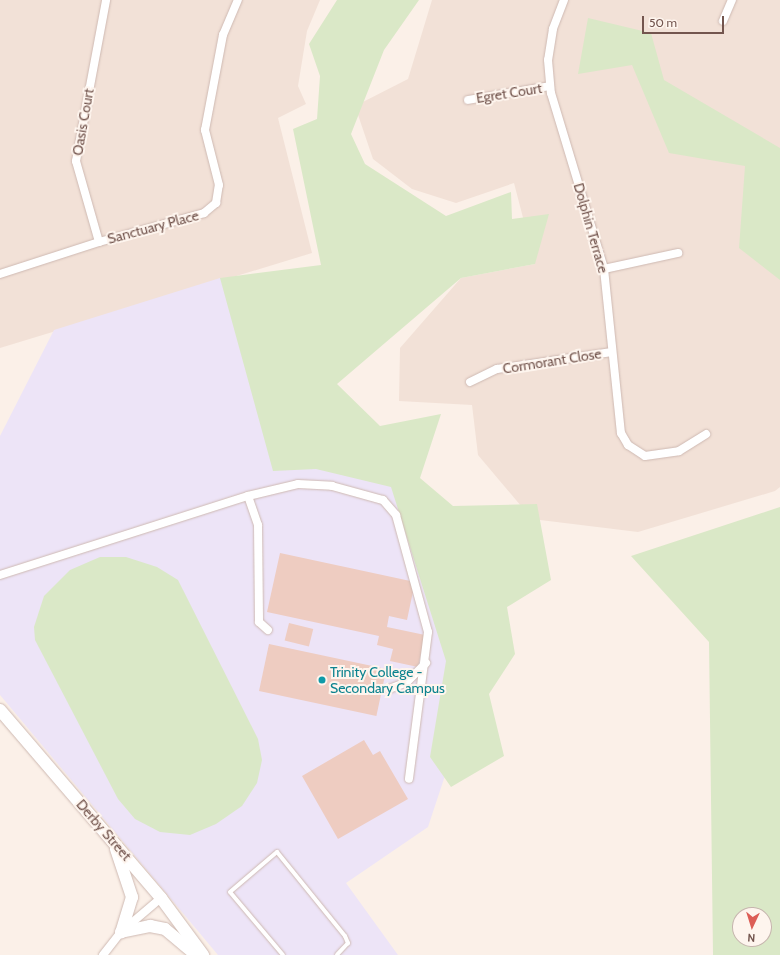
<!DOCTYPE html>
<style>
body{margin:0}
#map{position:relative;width:780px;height:955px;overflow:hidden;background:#fbf0e8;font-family:Cabin,sans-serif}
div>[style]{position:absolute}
.residential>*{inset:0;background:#f2e1d7}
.education>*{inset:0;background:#ede4f7}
.green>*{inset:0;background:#dae8c7}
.building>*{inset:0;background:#eeccc1;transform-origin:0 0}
.roads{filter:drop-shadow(0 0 1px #ceb9b2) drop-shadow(0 0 1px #ceb9b2)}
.lane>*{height:4px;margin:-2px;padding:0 2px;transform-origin:2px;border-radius:2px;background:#fff}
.street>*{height:8px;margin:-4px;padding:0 4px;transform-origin:4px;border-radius:4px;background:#fff}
.secondary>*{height:12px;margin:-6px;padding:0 6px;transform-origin:6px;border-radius:6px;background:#fff}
.dots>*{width:11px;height:11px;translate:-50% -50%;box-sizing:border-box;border:2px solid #fef5ee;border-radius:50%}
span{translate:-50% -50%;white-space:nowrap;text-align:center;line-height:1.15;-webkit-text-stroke:4px #fef5ee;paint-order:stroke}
.street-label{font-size:14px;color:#73554e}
.culture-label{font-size:14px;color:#0d838f}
.left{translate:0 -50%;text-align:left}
.north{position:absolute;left:732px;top:907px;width:40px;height:40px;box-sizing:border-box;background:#fef5ee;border:1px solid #c6b5ae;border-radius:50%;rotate:184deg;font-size:11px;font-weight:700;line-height:16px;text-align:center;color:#73554e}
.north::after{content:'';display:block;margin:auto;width:14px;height:18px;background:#dc5e56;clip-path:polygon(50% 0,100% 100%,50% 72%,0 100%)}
.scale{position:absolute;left:642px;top:16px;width:82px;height:18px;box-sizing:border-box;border:2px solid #73554e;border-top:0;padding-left:5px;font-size:12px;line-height:14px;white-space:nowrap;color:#73554e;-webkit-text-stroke:3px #fef5ee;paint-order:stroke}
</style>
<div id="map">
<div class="residential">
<i style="clip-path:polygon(0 0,320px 0,307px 31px,298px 86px,306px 104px,278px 118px,312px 253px,0 348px)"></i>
<i style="clip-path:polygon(432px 0,780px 0,780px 487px,775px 491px,638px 532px,532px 519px,478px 455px,472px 405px,399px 401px,400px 348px,461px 278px,535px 264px,514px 183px,456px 203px,412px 189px,373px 159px,355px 106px,408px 79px)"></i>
</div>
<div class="education">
<i style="clip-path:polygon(220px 278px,405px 488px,469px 703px,428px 827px,346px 883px,398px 955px,218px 955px,0 695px,0 436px,54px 330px)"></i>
</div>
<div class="green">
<i style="clip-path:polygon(337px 0,419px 0,384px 50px,351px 134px,365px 164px,446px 216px,511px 192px,512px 219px,549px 214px,535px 264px,461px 278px,337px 384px,380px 426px,441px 414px,420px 478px,453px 506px,537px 504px,551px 580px,507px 607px,515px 654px,489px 694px,504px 756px,451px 787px,430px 757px,446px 661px,391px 487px,316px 469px,273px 471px,220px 278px,321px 265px,293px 129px,317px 119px,320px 76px,309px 44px)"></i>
<i style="clip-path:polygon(588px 18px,651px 33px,664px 80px,780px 148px,780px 280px,739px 248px,745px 166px,669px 153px,632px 65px,578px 74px)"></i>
<i style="clip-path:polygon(evenodd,780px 507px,780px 955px,713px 955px,709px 642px,631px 556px,780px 507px,740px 915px,764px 915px,764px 939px,740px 939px,740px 915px)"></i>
<i style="clip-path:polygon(100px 557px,126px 557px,157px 567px,178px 580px,258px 739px,262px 760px,257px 783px,242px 806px,216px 824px,190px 835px,160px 832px,135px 819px,118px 799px,35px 640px,34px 627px,44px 596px,70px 570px)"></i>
</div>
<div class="building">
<i style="clip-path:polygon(280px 553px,415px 582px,407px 620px,389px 616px,387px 627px,425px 635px,418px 667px,390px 661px,393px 649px,377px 645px,379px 636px,267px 612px)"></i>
<i style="left:289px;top:623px;width:25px;height:18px;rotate:14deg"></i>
<i style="left:269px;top:644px;width:120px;height:48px;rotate:12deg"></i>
<i style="clip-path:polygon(364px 740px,373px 755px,380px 751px,408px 799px,338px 839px,302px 776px)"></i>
</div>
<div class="roads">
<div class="lane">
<i style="left:283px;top:955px;width:82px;rotate:-130.1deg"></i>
<i style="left:230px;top:892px;width:62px;rotate:-40.4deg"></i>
<i style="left:277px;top:852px;width:108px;rotate:51deg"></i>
<i style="left:345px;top:936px;width:8px;rotate:67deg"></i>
<i style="left:348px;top:943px;width:16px;rotate:133deg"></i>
</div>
<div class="street">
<i style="left:564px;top:0;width:31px;rotate:111deg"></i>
<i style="left:553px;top:29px;width:31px;rotate:99deg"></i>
<i style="left:548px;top:60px;width:33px;rotate:85deg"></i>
<i style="left:551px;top:93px;width:184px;rotate:73.2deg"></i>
<i style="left:604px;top:269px;width:165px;rotate:84.1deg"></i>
<i style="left:621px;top:433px;width:14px;rotate:60deg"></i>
<i style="left:628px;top:445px;width:20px;rotate:33deg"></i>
<i style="left:645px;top:456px;width:34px;rotate:-8deg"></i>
<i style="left:679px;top:451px;width:32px;rotate:-32deg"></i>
<i style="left:723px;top:21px;width:23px;rotate:-67deg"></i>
<i style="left:468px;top:100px;width:83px;rotate:-9.7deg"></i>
<i style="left:99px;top:242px;width:84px;rotate:-105.9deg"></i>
<i style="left:76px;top:161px;width:164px;rotate:-79.4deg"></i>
<i style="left:604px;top:269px;width:76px;rotate:-12.2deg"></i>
<i style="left:0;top:274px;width:104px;rotate:-17.9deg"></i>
<i style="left:99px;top:242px;width:109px;rotate:-15.4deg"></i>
<i style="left:204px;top:213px;width:16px;rotate:-40deg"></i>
<i style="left:216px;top:203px;width:18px;rotate:-81deg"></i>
<i style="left:219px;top:185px;width:57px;rotate:-104.3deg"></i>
<i style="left:205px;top:130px;width:97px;rotate:-79.3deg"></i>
<i style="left:223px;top:35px;width:38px;rotate:-67deg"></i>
<i style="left:470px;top:382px;width:30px;rotate:-26deg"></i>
<i style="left:497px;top:369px;width:116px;rotate:-8.4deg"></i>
<i style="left:248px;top:496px;width:51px;rotate:-13.5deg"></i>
<i style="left:298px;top:484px;width:34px;rotate:3deg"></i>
<i style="left:332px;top:486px;width:53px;rotate:15.4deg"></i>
<i style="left:383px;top:500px;width:20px;rotate:49deg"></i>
<i style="left:396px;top:515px;width:121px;rotate:74.7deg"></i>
<i style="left:428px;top:632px;width:148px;rotate:97.4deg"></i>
<i style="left:0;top:575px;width:260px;rotate:-17.7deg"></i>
<i style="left:248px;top:496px;width:31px;rotate:71deg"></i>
<i style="left:258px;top:525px;width:97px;rotate:89.4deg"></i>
<i style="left:259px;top:622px;width:12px;rotate:42deg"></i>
<i style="left:389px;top:689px;width:19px;rotate:-21deg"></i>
<i style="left:407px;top:682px;width:27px;rotate:-45deg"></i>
<i style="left:103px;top:955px;width:29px;rotate:-52deg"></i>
<i style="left:121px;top:932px;width:52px;rotate:-40.4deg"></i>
</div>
<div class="secondary">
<i style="left:0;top:710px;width:248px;rotate:49.4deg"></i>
<i style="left:161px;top:898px;width:71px;rotate:53.6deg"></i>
<i style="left:116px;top:849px;width:51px;rotate:71.6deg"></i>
<i style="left:132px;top:897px;width:37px;rotate:107deg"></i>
<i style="left:121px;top:932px;width:30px;rotate:-12deg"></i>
<i style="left:150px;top:926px;width:15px;rotate:11deg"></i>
<i style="left:165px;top:929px;width:40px;rotate:40deg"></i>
</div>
</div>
<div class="dots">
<i style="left:322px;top:680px;background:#0f9aa8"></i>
</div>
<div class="street-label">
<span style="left:509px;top:93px;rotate:-9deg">Egret Court</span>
<span style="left:83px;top:122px;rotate:-80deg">Oasis Court</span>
<span style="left:153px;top:227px;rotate:-15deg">Sanctuary Place</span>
<span style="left:591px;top:228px;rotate:74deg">Dolphin Terrace</span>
<span style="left:552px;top:361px;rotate:-9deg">Cormorant Close</span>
<span style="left:104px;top:830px;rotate:49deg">Derby Street</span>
</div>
<div class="culture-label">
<span class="left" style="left:330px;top:680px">Trinity College -<br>Secondary Campus</span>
</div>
<div class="north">N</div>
<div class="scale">50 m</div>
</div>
